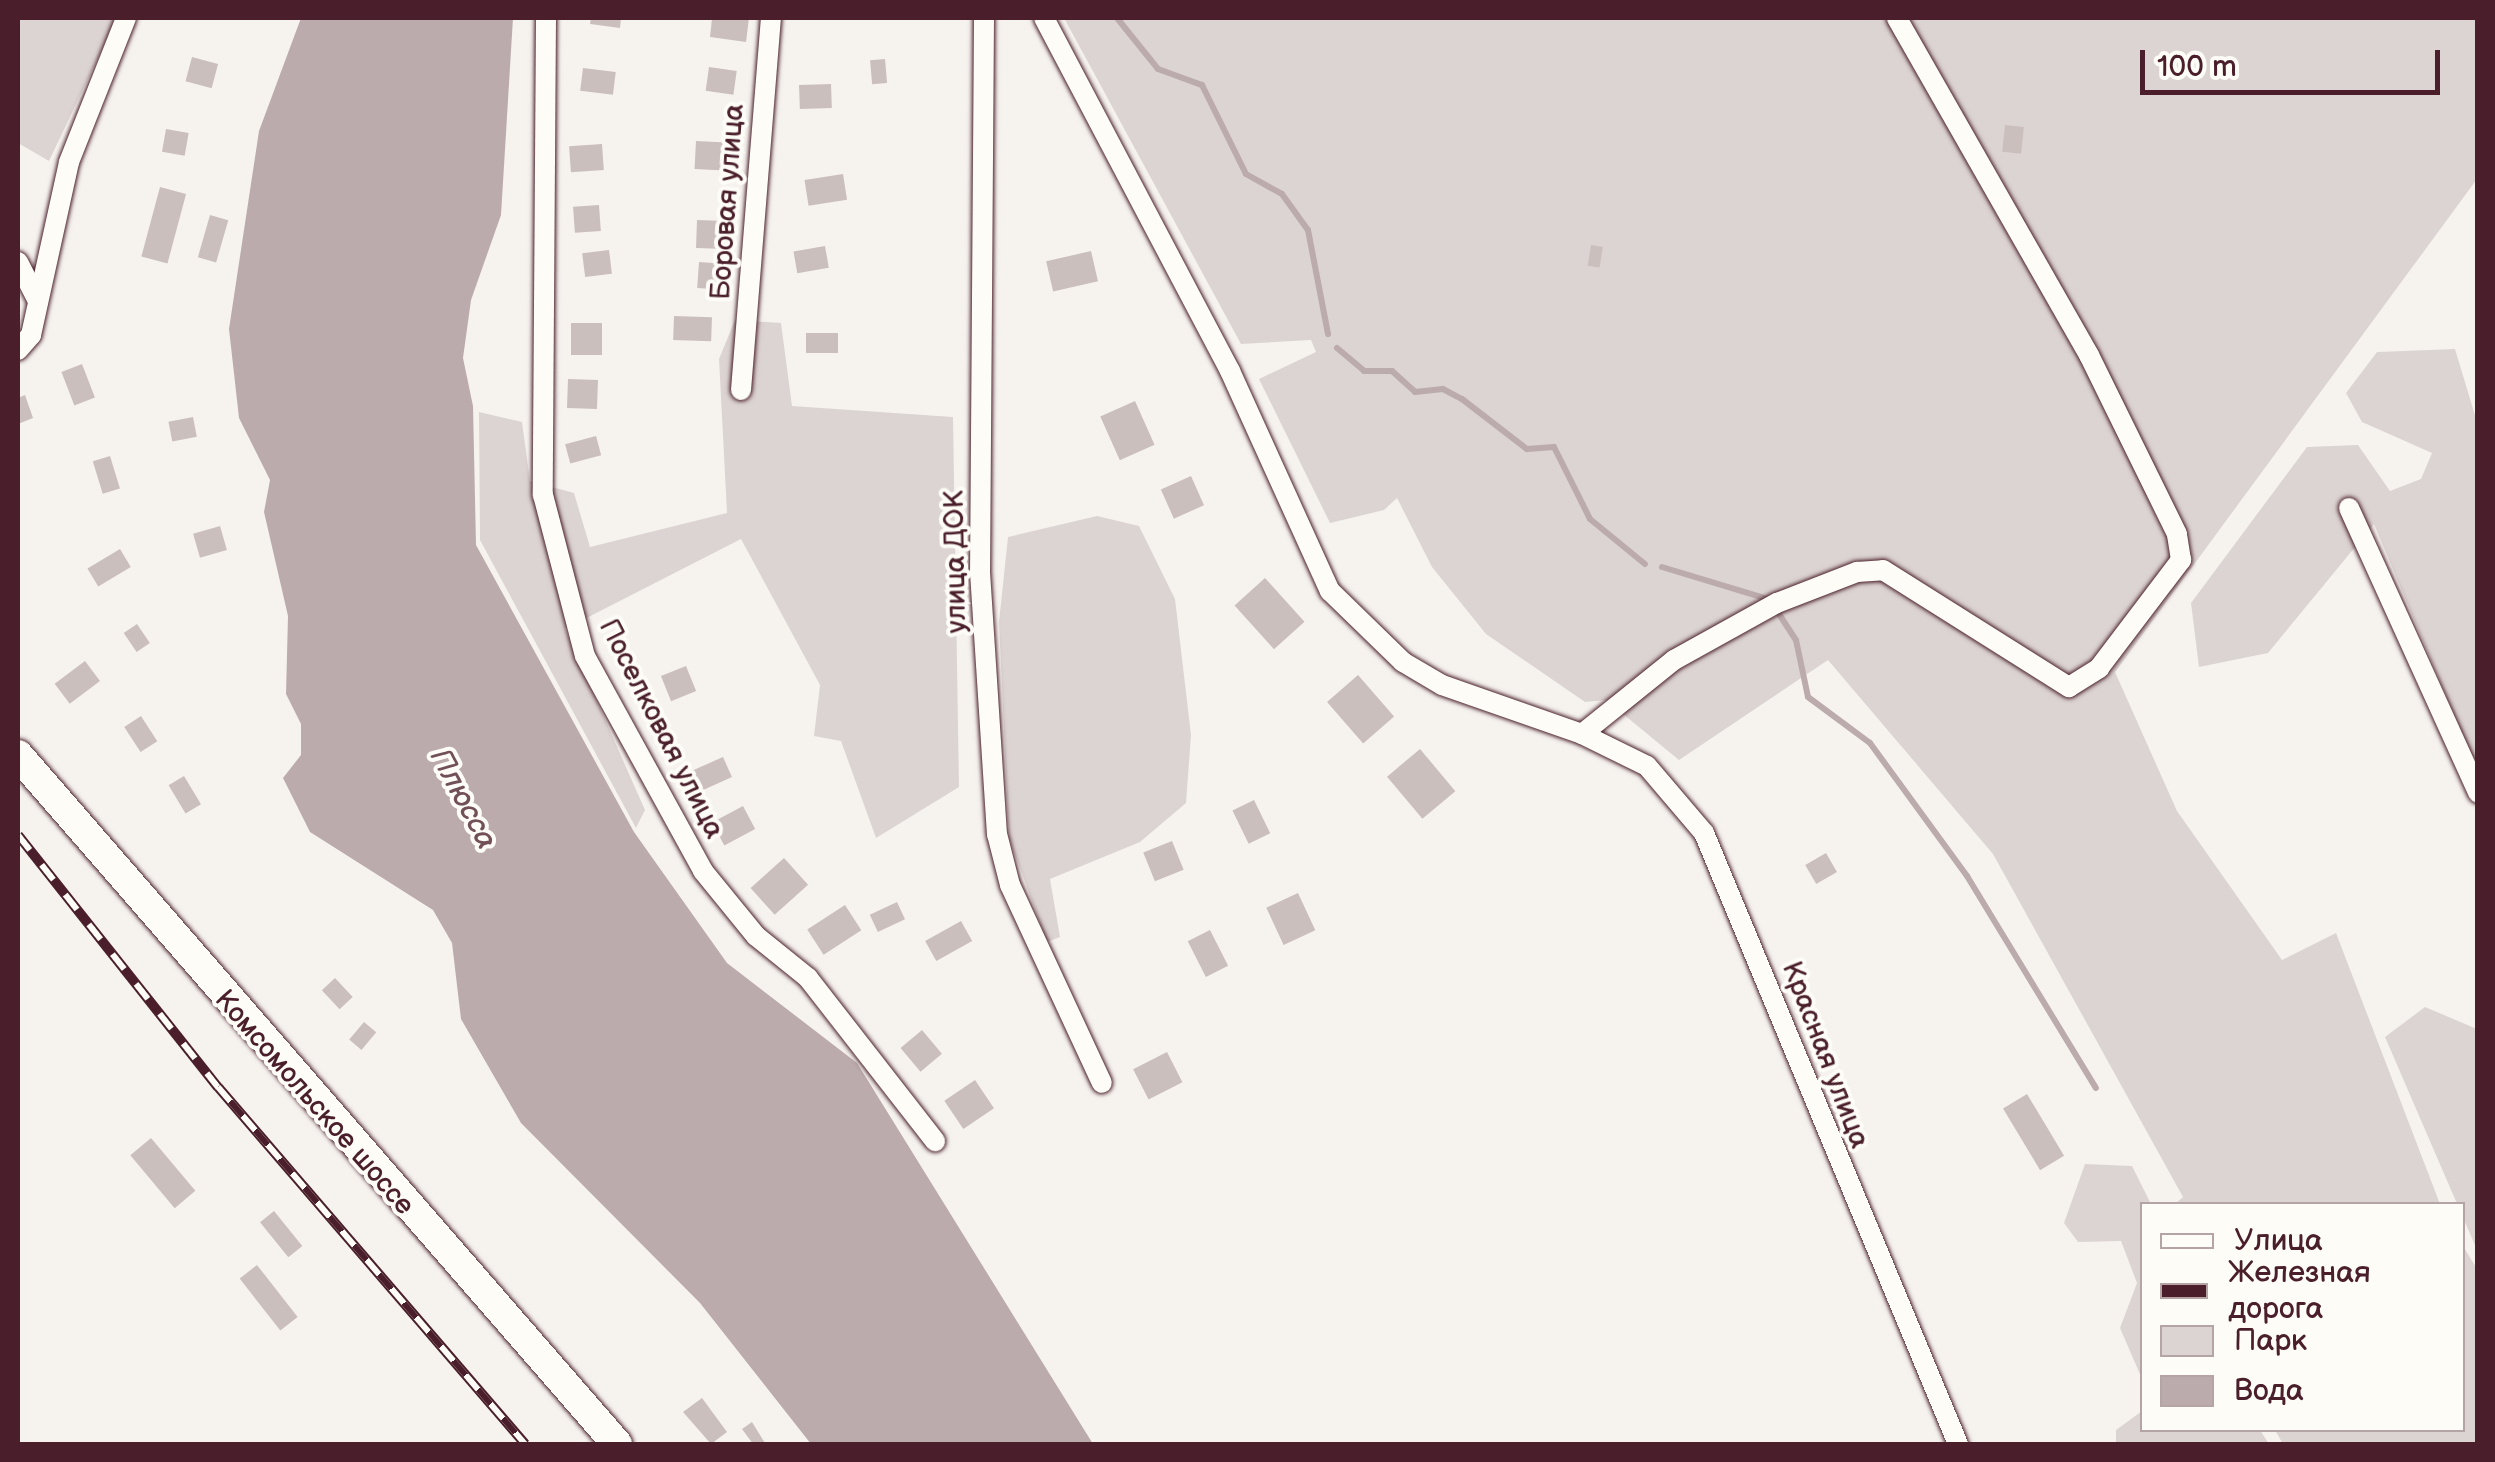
<!DOCTYPE html>
<meta charset="utf-8">
<style>
body{margin:0}
#map{position:relative;width:2495px;height:1462px;overflow:hidden;background:#f6f3ef;font-family:"Balsamiq Sans",sans-serif}
div>[style]{position:absolute}
.green>*{inset:0;background:#dcd4d2}
.water>*{inset:0;background:#bbabac}
.stream>*{height:6px;margin:-3px;padding:0 3px;transform-origin:3px;border-radius:3px;background:#bbabac}
.building>*{inset:0;background:#cbbfbe;transform-origin:0 0}
.roads{filter:drop-shadow(0 0 2px #4a1f2b) drop-shadow(0 0 2px #4a1f2b)}
.street>*{height:20px;margin:-10px;padding:0 10px;transform-origin:10px;border-radius:10px;background:#fdfcf7}
.secondary>*{height:30px;margin:-15px;padding:0 15px;transform-origin:15px;border-radius:15px;background:#fdfcf7}
.rail>*{height:10px;margin-top:-5px;transform-origin:0;background:repeating-linear-gradient(90deg,#fdfcf7 0 19px,#4a1f2b 0 38px);box-sizing:border-box;border-block:2px solid #4a1f2b}
span{translate:-50% -50%;white-space:nowrap;text-align:center;line-height:1.15;-webkit-text-stroke:8px #fdfcf7;paint-order:stroke}
.street-label{font-size:28px;color:#4a1f2b}
.water-label{font-size:30px;color:#725058;font-style:italic}
.frame{position:absolute;inset:0;border:20px solid #4a1f2b;pointer-events:none}
.legend{position:absolute;left:2140px;top:1202px;width:325px;height:230px;box-sizing:border-box;background:#fdfcf7;border:2px solid #b5a4a5;margin:0;padding:12px 18px;list-style:none;font-size:30px;color:#4a1f2b}
.legend li{display:flex;align-items:center;gap:20px;height:50px}
.legend b{width:50px;border:2px solid #b5a4a5}
.scale{position:absolute;left:2140px;top:50px;width:300px;height:45px;box-sizing:border-box;border:5px solid #4a1f2b;border-top:0;padding-left:12px;font-size:30px;line-height:35px;white-space:nowrap;color:#4a1f2b;-webkit-text-stroke:8px #fdfcf7;paint-order:stroke}
</style>
<div id="map">
<div class="green">
<i style="clip-path:polygon(18px 18px,117px 18px,49px 161px,18px 143px)"></i>
<i style="clip-path:polygon(1064px 18px,2477px 18px,2477px 179px,2115px 672px,2177px 811px,2282px 960px,2336px 933px,2440px 1204px,2175px 1204px,2183px 1197px,1993px 854px,1828px 660px,1679px 760px,1606px 700px,1585px 702px,1486px 634px,1432px 567px,1397px 498px,1384px 510px,1330px 523px,1259px 379px,1316px 352px,1311px 340px,1241px 344px)"></i>
<i style="clip-path:polygon(735px 320px,781px 323px,792px 406px,953px 417px,959px 787px,876px 838px,841px 741px,814px 736px,820px 685px,741px 539px,565px 629px,645px 810px,636px 828px,480px 540px,479px 412px,522px 422px,530px 481px,574px 493px,590px 547px,727px 513px,719px 359px)"></i>
<i style="clip-path:polygon(2455px 349px,2477px 422px,2477px 769px,2374px 524px,2268px 653px,2199px 667px,2191px 603px,2307px 447px,2358px 445px,2390px 491px,2421px 479px,2432px 453px,2362px 422px,2346px 393px,2377px 352px)"></i>
<i style="clip-path:polygon(1097px 516px,1139px 526px,1175px 599px,1191px 735px,1186px 803px,1140px 842px,1050px 879px,1060px 937px,1047px 942px,1009px 838px,999px 622px,1008px 537px)"></i>
<i style="clip-path:polygon(2425px 1007px,2477px 1029px,2477px 1250px,2385px 1037px)"></i>
<i style="clip-path:polygon(2085px 1164px,2132px 1166px,2150px 1202px,2142px 1204px,2142px 1379px,2120px 1328px,2137px 1283px,2121px 1241px,2078px 1242px,2064px 1223px)"></i>
<i style="clip-path:polygon(2463px 1246px,2477px 1269px,2477px 1444px,2283px 1444px,2275px 1430px,2462px 1430px)"></i>
<i style="clip-path:polygon(2142px 1411px,2142px 1430px,2260px 1430px,2269px 1444px,2116px 1444px,2116px 1430px)"></i>
</div>
<div class="water">
<i style="clip-path:polygon(301px 18px,513px 18px,501px 215px,471px 300px,463px 358px,473px 406px,476px 545px,634px 832px,727px 963px,857px 1063px,1093px 1444px,811px 1444px,700px 1303px,521px 1123px,461px 1019px,452px 943px,433px 910px,310px 832px,283px 778px,301px 755px,301px 724px,286px 694px,288px 616px,264px 512px,270px 480px,239px 418px,229px 329px,259px 131px)"></i>
</div>
<div class="stream">
<i style="left:1117px;top:18px;width:65px;rotate:51.2deg"></i>
<i style="left:1158px;top:69px;width:47px;rotate:20deg"></i>
<i style="left:1202px;top:85px;width:99px;rotate:63.7deg"></i>
<i style="left:1246px;top:174px;width:41px;rotate:29.1deg"></i>
<i style="left:1282px;top:194px;width:44px;rotate:54.2deg"></i>
<i style="left:1308px;top:230px;width:106px;rotate:79.1deg"></i>
<i style="left:1337px;top:348px;width:35px;rotate:40deg"></i>
<i style="left:1364px;top:371px;width:28px"></i>
<i style="left:1392px;top:371px;width:31px;rotate:42deg"></i>
<i style="left:1415px;top:392px;width:28px;rotate:-6deg"></i>
<i style="left:1443px;top:389px;width:21px;rotate:28deg"></i>
<i style="left:1462px;top:399px;width:82px;rotate:37.6deg"></i>
<i style="left:1527px;top:449px;width:27px;rotate:-4deg"></i>
<i style="left:1554px;top:447px;width:80px;rotate:63.4deg"></i>
<i style="left:1590px;top:519px;width:71px;rotate:39.3deg"></i>
<i style="left:1662px;top:567px;width:110px;rotate:16.9deg"></i>
<i style="left:1779px;top:614px;width:31px;rotate:57deg"></i>
<i style="left:1796px;top:640px;width:58px;rotate:78.1deg"></i>
<i style="left:1808px;top:697px;width:77px;rotate:36.6deg"></i>
<i style="left:1870px;top:743px;width:165px;rotate:53.9deg"></i>
<i style="left:1967px;top:876px;width:248px;rotate:58.7deg"></i>
</div>
<div class="building">
<i style="clip-path:polygon(591px 18px,621px 18px,620px 28px,590px 24px)"></i>
<i style="clip-path:polygon(712px 18px,749px 18px,746px 42px,710px 37px)"></i>
<i style="left:192px;top:57px;width:27px;height:25px;rotate:15deg"></i>
<i style="left:885px;top:59px;width:24px;height:15px;rotate:85deg"></i>
<i style="left:709px;top:67px;width:28px;height:24px;rotate:8deg"></i>
<i style="left:583px;top:68px;width:33px;height:23px;rotate:7deg"></i>
<i style="left:831px;top:84px;width:24px;height:32px;rotate:88deg"></i>
<i style="left:2005px;top:125px;width:19px;height:27px;rotate:6deg"></i>
<i style="left:166px;top:129px;width:23px;height:23px;rotate:10deg"></i>
<i style="left:696px;top:141px;width:35px;height:28px;rotate:3deg"></i>
<i style="left:602px;top:144px;width:26px;height:33px;rotate:86deg"></i>
<i style="left:843px;top:174px;width:26px;height:39px;rotate:81deg"></i>
<i style="left:160px;top:187px;width:27px;height:72px;rotate:15deg"></i>
<i style="left:599px;top:205px;width:26px;height:26px;rotate:86deg"></i>
<i style="left:210px;top:215px;width:19px;height:44px;rotate:16deg"></i>
<i style="left:697px;top:220px;width:29px;height:28px;rotate:2deg"></i>
<i style="left:1591px;top:245px;width:12px;height:21px;rotate:9deg"></i>
<i style="left:825px;top:246px;width:22px;height:32px;rotate:80deg"></i>
<i style="left:609px;top:250px;width:24px;height:27px;rotate:83deg"></i>
<i style="left:1091px;top:251px;width:31px;height:46px;rotate:77deg"></i>
<i style="left:699px;top:262px;width:32px;height:26px;rotate:4deg"></i>
<i style="left:674px;top:316px;width:38px;height:24px;rotate:2deg"></i>
<i style="left:571px;top:323px;width:31px;height:32px"></i>
<i style="left:806px;top:333px;width:32px;height:20px"></i>
<i style="left:82px;top:364px;width:36px;height:22px;rotate:69deg"></i>
<i style="left:568px;top:379px;width:30px;height:29px;rotate:2deg"></i>
<i style="clip-path:polygon(25px 395px,33px 418px,18px 424px,18px 398px)"></i>
<i style="left:1135px;top:401px;width:48px;height:38px;rotate:66deg"></i>
<i style="left:193px;top:417px;width:20px;height:25px;rotate:79deg"></i>
<i style="left:596px;top:436px;width:20px;height:32px;rotate:75deg"></i>
<i style="left:110px;top:456px;width:34px;height:18px;rotate:73deg"></i>
<i style="left:1191px;top:476px;width:32px;height:33px;rotate:66deg"></i>
<i style="left:220px;top:526px;width:25px;height:28px;rotate:74deg"></i>
<i style="left:120px;top:549px;width:21px;height:38px;rotate:59deg"></i>
<i style="left:1265px;top:578px;width:59px;height:41px;rotate:48deg"></i>
<i style="left:137px;top:624px;width:23px;height:16px;rotate:56deg"></i>
<i style="left:85px;top:661px;width:25px;height:38px;rotate:53deg"></i>
<i style="left:686px;top:666px;width:27px;height:27px;rotate:68deg"></i>
<i style="left:1358px;top:675px;width:55px;height:41px;rotate:49deg"></i>
<i style="left:141px;top:716px;width:30px;height:20px;rotate:57deg"></i>
<i style="left:1420px;top:749px;width:55px;height:43px;rotate:50deg"></i>
<i style="left:723px;top:757px;width:22px;height:34px;rotate:66deg"></i>
<i style="left:184px;top:776px;width:33px;height:18px;rotate:59deg"></i>
<i style="left:1254px;top:800px;width:37px;height:24px;rotate:64deg"></i>
<i style="left:743px;top:806px;width:26px;height:35px;rotate:62deg"></i>
<i style="left:1172px;top:841px;width:31px;height:31px;rotate:68deg"></i>
<i style="left:1826px;top:853px;width:22px;height:24px;rotate:60deg"></i>
<i style="left:784px;top:858px;width:36px;height:45px;rotate:48deg"></i>
<i style="left:1298px;top:893px;width:41px;height:35px;rotate:65deg"></i>
<i style="left:897px;top:902px;width:19px;height:30px;rotate:65deg"></i>
<i style="left:845px;top:905px;width:30px;height:45px;rotate:57deg"></i>
<i style="left:961px;top:921px;width:23px;height:41px;rotate:61deg"></i>
<i style="left:1210px;top:930px;width:40px;height:25px;rotate:63deg"></i>
<i style="left:335px;top:978px;width:26px;height:18px;rotate:47deg"></i>
<i style="left:364px;top:1022px;width:16px;height:23px;rotate:40deg"></i>
<i style="left:922px;top:1030px;width:31px;height:28px;rotate:50deg"></i>
<i style="left:1167px;top:1052px;width:34px;height:38px;rotate:63deg"></i>
<i style="left:975px;top:1080px;width:34px;height:37px;rotate:56deg"></i>
<i style="left:2027px;top:1094px;width:72px;height:28px;rotate:59deg"></i>
<i style="left:151px;top:1138px;width:69px;height:27px;rotate:50deg"></i>
<i style="left:274px;top:1211px;width:45px;height:18px;rotate:51deg"></i>
<i style="left:257px;top:1265px;width:66px;height:22px;rotate:52deg"></i>
<i style="clip-path:polygon(702px 1398px,727px 1432px,711px 1444px,683px 1412px)"></i>
<i style="clip-path:polygon(752px 1422px,765px 1443px,763px 1444px,753px 1444px,742px 1429px)"></i>
</div>
<div class="roads">
<div class="street">
<i style="left:546px;top:18px;width:477px;rotate:90.4deg"></i>
<i style="left:543px;top:495px;width:166px;rotate:75.4deg"></i>
<i style="left:585px;top:656px;width:245px;rotate:61.2deg"></i>
<i style="left:703px;top:871px;width:84px;rotate:50.8deg"></i>
<i style="left:756px;top:936px;width:67px;rotate:38.9deg"></i>
<i style="left:808px;top:978px;width:207px;rotate:52.1deg"></i>
<i style="left:984px;top:18px;width:554px;rotate:90.41deg"></i>
<i style="left:980px;top:572px;width:263px;rotate:86.3deg"></i>
<i style="left:997px;top:834px;width:53px;rotate:75.7deg"></i>
<i style="left:1010px;top:885px;width:218px;rotate:65.1deg"></i>
<i style="left:1044px;top:18px;width:399px;rotate:62.2deg"></i>
<i style="left:1230px;top:371px;width:242px;rotate:65.6deg"></i>
<i style="left:1330px;top:591px;width:102px;rotate:44.2deg"></i>
<i style="left:1403px;top:662px;width:45px;rotate:30.5deg"></i>
<i style="left:1442px;top:685px;width:148px;rotate:19.3deg"></i>
<i style="left:1582px;top:734px;width:72px;rotate:26.2deg"></i>
<i style="left:1647px;top:766px;width:88px;rotate:49.6deg"></i>
<i style="left:1704px;top:833px;width:662px;rotate:67.43deg"></i>
<i style="left:18px;top:262px;width:44px;rotate:62.9deg"></i>
<i style="left:18px;top:350px;width:20px;rotate:-49deg"></i>
<i style="left:31px;top:335px;width:177px;rotate:-77.6deg"></i>
<i style="left:69px;top:162px;width:155px;rotate:-68.4deg"></i>
<i style="left:741px;top:390px;width:373px;rotate:-85.4deg"></i>
<i style="left:2349px;top:508px;width:313px;rotate:65.6deg"></i>
<i style="left:1582px;top:734px;width:118px;rotate:-38.8deg"></i>
<i style="left:1674px;top:660px;width:118px;rotate:-29deg"></i>
<i style="left:1777px;top:603px;width:86px;rotate:-21.2deg"></i>
<i style="left:1857px;top:572px;width:26px;rotate:-4deg"></i>
<i style="left:1883px;top:570px;width:220px;rotate:32.2deg"></i>
<i style="left:2069px;top:687px;width:36px;rotate:-32deg"></i>
<i style="left:2099px;top:668px;width:136px;rotate:-52.8deg"></i>
<i style="left:2181px;top:560px;width:26px;rotate:-99deg"></i>
<i style="left:2177px;top:534px;width:199px;rotate:-116.2deg"></i>
<i style="left:2089px;top:355px;width:388px;rotate:-119.7deg"></i>
</div>
<div class="secondary">
<i style="left:18px;top:755px;width:913px;rotate:49deg"></i>
</div>
</div>
<div class="rail">
<i style="left:18px;top:835px;width:322px;rotate:51.6deg"></i>
<i style="left:218px;top:1087px;width:471px;rotate:49.3deg"></i>
</div>
<div class="street-label">
<span style="left:728px;top:202px;rotate:-86deg">Боровая улица</span>
<span style="left:956px;top:562px;rotate:-91deg">улица ДОК</span>
<span style="left:661px;top:729px;rotate:63deg">Поселковая улица</span>
<span style="left:1825px;top:1055px;rotate:69deg">Красная улица</span>
<span style="left:314px;top:1103px;rotate:49deg">Комсомольское шоссе</span>
</div>
<div class="water-label">
<span style="left:463px;top:799px;rotate:62deg">Плюсса</span>
</div>
<div class="frame"></div>
<ul class="legend">
<li><b style="height:12px;background:#fdfcf7"></b>Улица</li>
<li><b style="height:12px;background:#4a1f2b"></b>Железная дорога</li>
<li><b style="height:28px;background:#dcd4d2"></b>Парк</li>
<li><b style="height:28px;background:#bbabac"></b>Вода</li>
</ul>
<div class="scale">100 m</div>
</div>
